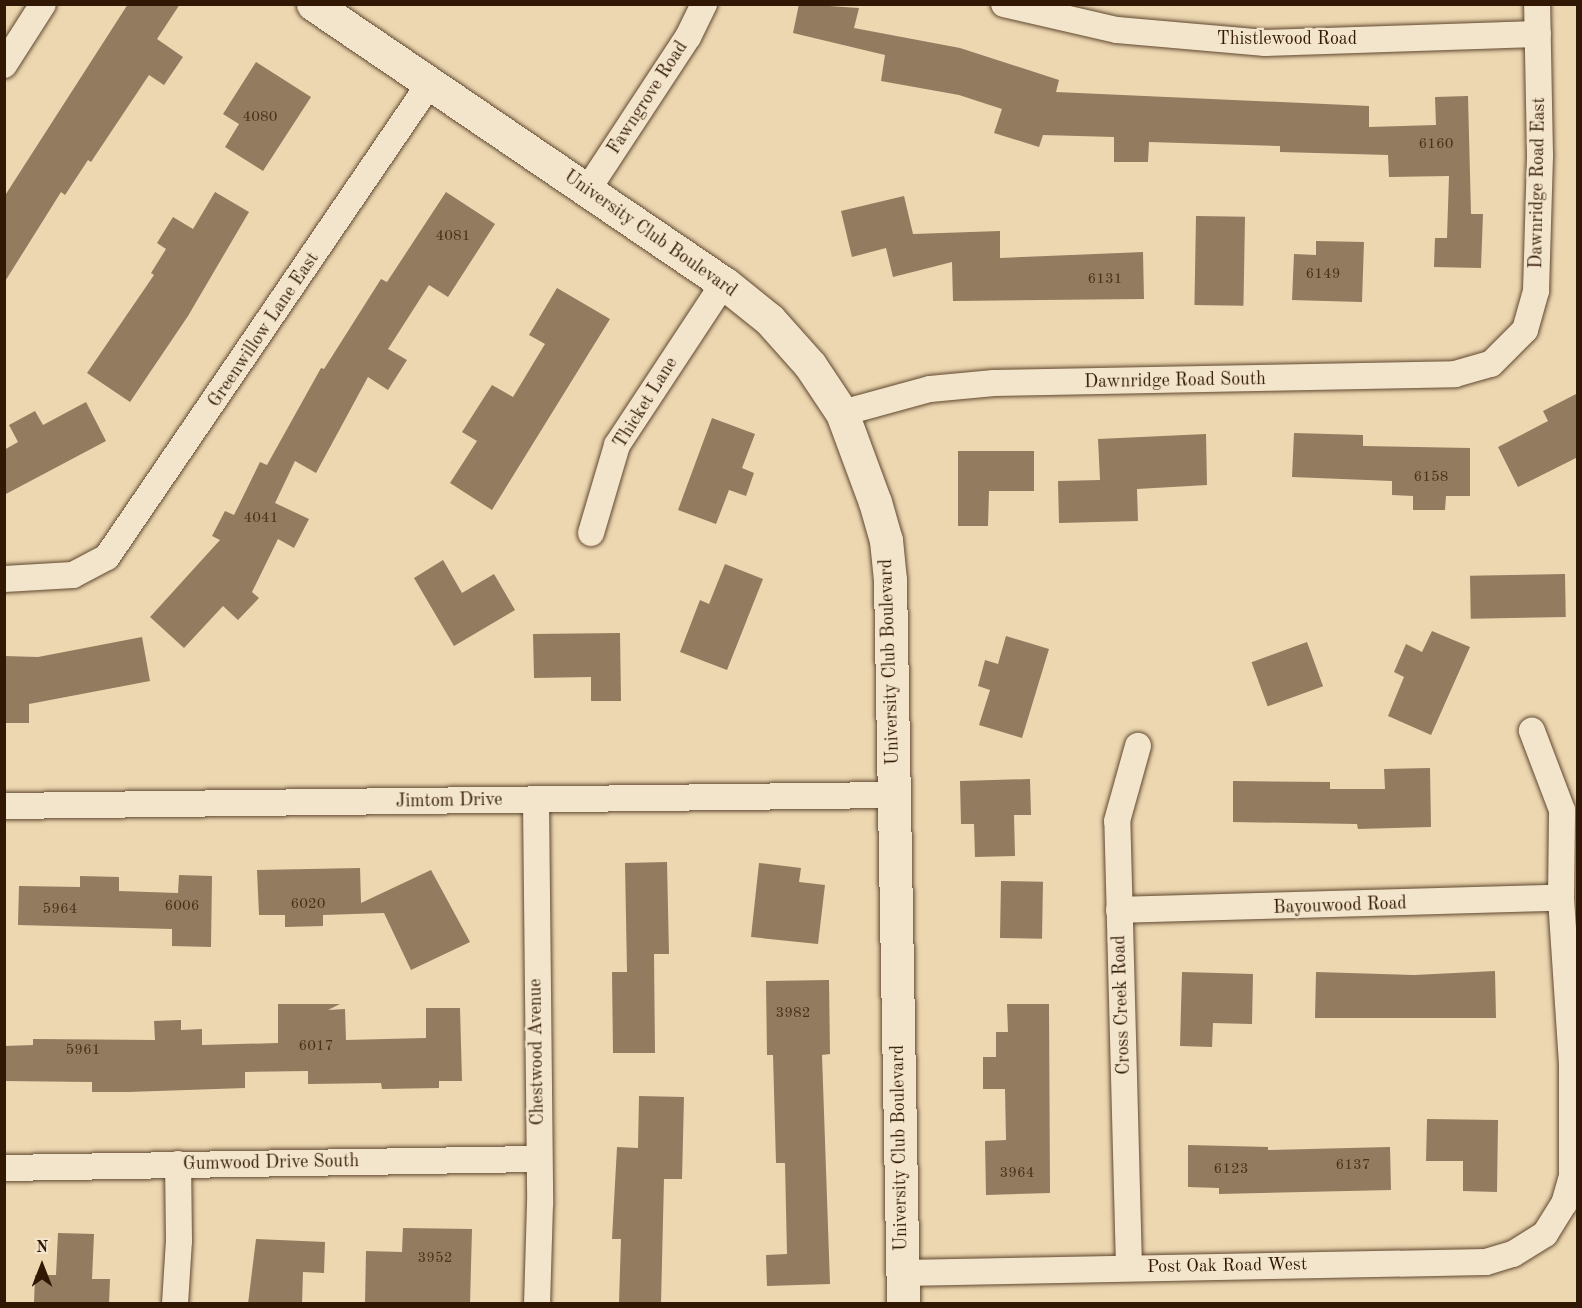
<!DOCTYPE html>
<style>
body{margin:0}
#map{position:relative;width:1582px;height:1308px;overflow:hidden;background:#ecd7b1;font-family:"Old Standard TT",serif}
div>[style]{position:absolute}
.building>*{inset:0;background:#927b5e;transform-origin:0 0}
.roads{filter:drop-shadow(0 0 2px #60482f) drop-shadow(0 0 2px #60482f)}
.street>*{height:26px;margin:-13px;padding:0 13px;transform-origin:13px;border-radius:13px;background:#f3e5cc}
.secondary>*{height:33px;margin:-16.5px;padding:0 16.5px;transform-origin:16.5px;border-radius:16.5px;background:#f3e5cc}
span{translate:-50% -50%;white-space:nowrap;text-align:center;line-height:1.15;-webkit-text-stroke:4.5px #f3e5cc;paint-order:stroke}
.number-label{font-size:15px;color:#49311a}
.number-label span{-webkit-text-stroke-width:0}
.street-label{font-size:18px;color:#311804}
.frame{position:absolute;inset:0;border:6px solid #311804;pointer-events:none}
.north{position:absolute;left:12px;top:1236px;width:60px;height:60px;-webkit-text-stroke:4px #f3e5cc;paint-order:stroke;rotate:0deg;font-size:16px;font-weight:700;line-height:24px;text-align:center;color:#311804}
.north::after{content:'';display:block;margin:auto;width:21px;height:27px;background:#311804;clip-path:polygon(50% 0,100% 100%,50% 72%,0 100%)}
</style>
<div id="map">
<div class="building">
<i style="clip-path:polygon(128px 4px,180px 4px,157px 39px,183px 57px,164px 85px,149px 75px,91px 162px,88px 160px,65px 195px,61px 192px,4px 283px,4px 197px)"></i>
<i style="clip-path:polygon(799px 4px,859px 8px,854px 28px,960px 48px,1059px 80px,1056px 92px,1369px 106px,1369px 127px,1436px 125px,1435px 97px,1468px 96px,1471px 214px,1483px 214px,1481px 268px,1434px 267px,1435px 238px,1447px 238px,1449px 176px,1389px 177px,1388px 155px,1280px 152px,1280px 146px,1149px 142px,1148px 162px,1114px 162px,1114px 137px,1043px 135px,1039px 147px,994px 133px,1002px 109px,959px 95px,881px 81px,885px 55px,793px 33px)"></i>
<i style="clip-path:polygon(256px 62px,311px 97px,263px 171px,225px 147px,239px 124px,223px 114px)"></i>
<i style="clip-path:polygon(215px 192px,249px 212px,188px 316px,130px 402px,87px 373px,154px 275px,151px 273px,166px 249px,157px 243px,173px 217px,193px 229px)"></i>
<i style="clip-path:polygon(446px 192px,495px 224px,448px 297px,429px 285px,388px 349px,407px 360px,388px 390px,368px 377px,316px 473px,295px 461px,275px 503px,309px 519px,294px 548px,278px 539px,252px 592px,259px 598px,238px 620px,223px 606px,184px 648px,150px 617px,220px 540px,212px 536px,225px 511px,234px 515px,260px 462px,267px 465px,321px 368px,324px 369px,381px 279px,387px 282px)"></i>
<i style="clip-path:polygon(904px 196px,913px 234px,1000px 231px,1000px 258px,1143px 252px,1144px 299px,953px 301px,952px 262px,893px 277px,886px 248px,852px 257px,841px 211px)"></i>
<i style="left:1196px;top:216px;width:49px;height:89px;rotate:1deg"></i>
<i style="clip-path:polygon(1316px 241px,1364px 242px,1362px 302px,1292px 300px,1294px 254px,1316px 255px)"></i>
<i style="clip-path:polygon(557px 288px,610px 319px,492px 510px,450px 483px,477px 441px,462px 432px,492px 385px,513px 397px,545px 344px,529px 335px)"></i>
<i style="clip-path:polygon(1578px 393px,1578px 457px,1518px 487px,1498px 447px,1548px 421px,1543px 411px)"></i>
<i style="clip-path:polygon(86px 402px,106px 441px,4px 495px,4px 450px,18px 442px,9px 425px,35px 411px,43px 425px)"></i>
<i style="clip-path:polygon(712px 418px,755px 434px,742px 468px,754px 473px,746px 496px,729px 490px,716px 524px,678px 510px)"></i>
<i style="clip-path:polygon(1294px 433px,1363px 435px,1363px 446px,1470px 448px,1470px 496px,1446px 496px,1445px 510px,1413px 510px,1413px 496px,1392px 495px,1392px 481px,1292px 477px)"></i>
<i style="clip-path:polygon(1206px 434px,1207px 485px,1137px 489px,1138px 521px,1059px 523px,1058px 481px,1100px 480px,1098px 439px)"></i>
<i style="clip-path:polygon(958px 451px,1034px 451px,1034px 491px,989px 491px,988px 526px,958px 526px)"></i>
<i style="clip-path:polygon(443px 560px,462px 593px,494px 574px,515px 610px,454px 646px,414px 578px)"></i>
<i style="clip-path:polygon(725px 564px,763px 579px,727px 670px,680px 652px,700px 600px,709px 604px)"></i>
<i style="left:1565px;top:574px;width:43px;height:95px;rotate:89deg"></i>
<i style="clip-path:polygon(1432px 631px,1470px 647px,1431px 735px,1388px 716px,1404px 677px,1394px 672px,1406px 644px,1422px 652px)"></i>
<i style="clip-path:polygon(620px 633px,621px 701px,591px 701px,591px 677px,534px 678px,533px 634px)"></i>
<i style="clip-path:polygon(1006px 636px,1049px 649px,1022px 738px,979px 725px,990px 690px,978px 686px,985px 660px,998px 664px)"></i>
<i style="clip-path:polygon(142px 637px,150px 681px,29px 704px,29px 723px,4px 723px,4px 656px,38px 657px)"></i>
<i style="left:1307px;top:642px;width:47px;height:59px;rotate:70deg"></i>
<i style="clip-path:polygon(1430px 768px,1431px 827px,1358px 829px,1357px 824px,1233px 822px,1233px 781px,1330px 782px,1330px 789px,1385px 789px,1384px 769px)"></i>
<i style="clip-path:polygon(1030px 779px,1031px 815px,1014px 815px,1015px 856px,975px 857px,974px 824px,961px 824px,960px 781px)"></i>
<i style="clip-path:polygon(667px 862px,669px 954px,654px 954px,655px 1053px,613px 1053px,612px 972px,627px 972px,625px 863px)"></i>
<i style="clip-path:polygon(759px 863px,801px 868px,799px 882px,825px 885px,818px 944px,751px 937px)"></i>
<i style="clip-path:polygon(360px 868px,361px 903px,431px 870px,470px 942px,411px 970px,384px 913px,323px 915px,323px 926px,285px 927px,285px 915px,259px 915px,257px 870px)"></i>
<i style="clip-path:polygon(179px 875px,212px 876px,211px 947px,172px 946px,172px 929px,18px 925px,19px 886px,80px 887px,80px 876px,119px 877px,119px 891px,178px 893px)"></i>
<i style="left:1001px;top:881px;width:42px;height:57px;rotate:1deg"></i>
<i style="clip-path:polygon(1495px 971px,1496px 1018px,1315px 1018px,1316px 972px,1414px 975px)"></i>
<i style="clip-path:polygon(1182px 972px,1253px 974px,1252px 1024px,1213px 1023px,1212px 1047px,1180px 1046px)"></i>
<i style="clip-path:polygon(829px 980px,830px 1054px,822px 1055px,830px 1284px,767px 1286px,766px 1255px,787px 1254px,785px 1163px,776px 1163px,773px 1055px,767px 1055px,766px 981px)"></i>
<i style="clip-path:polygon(278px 1004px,340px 1004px,328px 1010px,345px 1009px,346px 1040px,426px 1038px,426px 1008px,460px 1008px,462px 1081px,439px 1081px,439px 1088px,382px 1089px,381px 1083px,308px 1084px,308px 1071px,245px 1072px,245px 1088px,128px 1092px,92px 1092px,92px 1082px,4px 1081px,4px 1046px,33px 1045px,33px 1039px,155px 1040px,154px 1021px,181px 1020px,181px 1030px,202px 1029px,202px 1045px,278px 1043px)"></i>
<i style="clip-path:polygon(1007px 1004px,1049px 1004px,1050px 1193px,986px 1195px,985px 1141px,1006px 1140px,1005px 1089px,983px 1089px,983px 1057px,996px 1057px,996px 1032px,1008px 1032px)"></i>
<i style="clip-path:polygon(639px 1096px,684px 1097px,682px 1179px,664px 1179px,661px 1303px,619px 1302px,621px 1239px,612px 1239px,617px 1147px,638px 1148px)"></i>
<i style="clip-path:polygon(1427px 1119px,1498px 1120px,1497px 1192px,1463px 1191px,1463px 1161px,1426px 1161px)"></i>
<i style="clip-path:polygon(1188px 1145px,1268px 1147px,1268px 1150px,1390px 1147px,1391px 1190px,1219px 1194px,1219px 1188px,1188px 1187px)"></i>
<i style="clip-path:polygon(403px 1228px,472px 1229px,470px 1304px,365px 1304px,366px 1251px,402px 1252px)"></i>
<i style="clip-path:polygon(58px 1233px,94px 1234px,92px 1279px,110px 1279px,109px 1304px,34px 1304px,35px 1275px,56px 1275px)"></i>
<i style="clip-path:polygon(256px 1239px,325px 1242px,324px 1273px,303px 1272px,302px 1304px,248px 1304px)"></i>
</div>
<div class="roads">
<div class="street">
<i style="left:1004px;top:4px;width:116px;rotate:13deg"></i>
<i style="left:1117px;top:30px;width:149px;rotate:5deg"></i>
<i style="left:1265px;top:43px;width:273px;rotate:-1.9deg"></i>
<i style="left:4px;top:65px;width:72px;rotate:-57.4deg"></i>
<i style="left:588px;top:189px;width:182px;rotate:-56.7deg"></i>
<i style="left:688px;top:37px;width:37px;rotate:-64deg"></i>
<i style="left:842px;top:413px;width:91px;rotate:-15.3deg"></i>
<i style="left:930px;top:389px;width:64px;rotate:-5.4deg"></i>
<i style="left:994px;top:383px;width:461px;rotate:-1.1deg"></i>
<i style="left:1455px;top:374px;width:37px;rotate:-16deg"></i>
<i style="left:1491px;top:364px;width:48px;rotate:-45deg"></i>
<i style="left:1525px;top:330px;width:41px;rotate:-74.2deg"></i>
<i style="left:1536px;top:291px;width:136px;rotate:-88.3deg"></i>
<i style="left:1540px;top:155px;width:151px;rotate:-91.1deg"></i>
<i style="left:591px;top:533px;width:92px;rotate:-73.5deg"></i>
<i style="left:617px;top:445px;width:194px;rotate:-56.6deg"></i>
<i style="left:4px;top:579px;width:69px;rotate:-3.3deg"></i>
<i style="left:73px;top:575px;width:38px;rotate:-28deg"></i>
<i style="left:107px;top:557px;width:574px;rotate:-55.73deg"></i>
<i style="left:536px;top:800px;width:404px;rotate:89.4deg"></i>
<i style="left:540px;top:1204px;width:100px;rotate:91.7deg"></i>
<i style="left:4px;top:806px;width:890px;rotate:-0.71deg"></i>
<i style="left:1119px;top:910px;width:442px;rotate:-1.6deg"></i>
<i style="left:4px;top:1168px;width:534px;rotate:-0.97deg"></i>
<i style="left:1129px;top:1267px;width:446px;rotate:-91.5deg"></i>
<i style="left:1117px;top:821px;width:78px;rotate:-74.4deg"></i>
<i style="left:903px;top:1273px;width:583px;rotate:-1.08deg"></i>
<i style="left:1486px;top:1262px;width:28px;rotate:-17deg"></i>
<i style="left:1513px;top:1254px;width:38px;rotate:-32deg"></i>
<i style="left:1545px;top:1234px;width:36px;rotate:-58deg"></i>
<i style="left:1564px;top:1204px;width:29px;rotate:-74deg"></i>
<i style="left:1572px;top:1176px;width:112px;rotate:-90deg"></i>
<i style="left:1572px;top:1064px;width:166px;rotate:-93.8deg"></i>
<i style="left:1561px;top:898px;width:88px;rotate:-89.3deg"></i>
<i style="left:1562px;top:810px;width:85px;rotate:-110.8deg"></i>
<i style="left:175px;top:1304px;width:63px;rotate:-86.4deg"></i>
<i style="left:179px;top:1241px;width:77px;rotate:-90.7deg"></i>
</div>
<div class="secondary">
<i style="left:313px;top:4px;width:497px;rotate:34.2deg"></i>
<i style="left:724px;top:283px;width:58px;rotate:38.7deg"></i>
<i style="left:769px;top:319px;width:62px;rotate:48.3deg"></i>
<i style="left:810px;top:365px;width:58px;rotate:56.3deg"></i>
<i style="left:842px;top:413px;width:95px;rotate:69.7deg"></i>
<i style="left:875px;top:502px;width:40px;rotate:74deg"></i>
<i style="left:886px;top:540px;width:40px;rotate:84.3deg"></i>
<i style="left:890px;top:580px;width:724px;rotate:88.97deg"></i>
</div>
</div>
<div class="number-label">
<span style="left:260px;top:118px">4080</span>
<span style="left:1436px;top:145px">6160</span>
<span style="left:453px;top:237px">4081</span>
<span style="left:1323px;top:275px">6149</span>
<span style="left:1105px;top:280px">6131</span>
<span style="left:1431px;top:478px">6158</span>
<span style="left:261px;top:519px">4041</span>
<span style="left:308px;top:905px">6020</span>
<span style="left:182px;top:907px">6006</span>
<span style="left:60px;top:910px">5964</span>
<span style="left:793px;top:1014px">3982</span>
<span style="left:316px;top:1047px">6017</span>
<span style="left:83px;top:1051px">5961</span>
<span style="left:1353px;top:1166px">6137</span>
<span style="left:1231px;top:1170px">6123</span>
<span style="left:1017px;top:1174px">3964</span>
<span style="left:435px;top:1259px">3952</span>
</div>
<div class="street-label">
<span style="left:1287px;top:39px">Thistlewood Road</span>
<span style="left:648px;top:98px;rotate:-57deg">Fawngrove Road</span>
<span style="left:1538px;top:183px;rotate:-89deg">Dawnridge Road East</span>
<span style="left:650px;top:234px;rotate:35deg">University Club Boulevard</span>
<span style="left:264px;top:330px;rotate:-56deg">Greenwillow Lane East</span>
<span style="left:1175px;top:381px;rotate:-1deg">Dawnridge Road South</span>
<span style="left:646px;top:403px;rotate:-58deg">Thicket Lane</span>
<span style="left:890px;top:662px;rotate:-92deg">University Club Boulevard</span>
<span style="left:449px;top:801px;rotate:-1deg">Jimtom Drive</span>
<span style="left:1340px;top:906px;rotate:-2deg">Bayouwood Road</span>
<span style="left:1122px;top:1005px;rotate:-92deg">Cross Creek Road</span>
<span style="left:537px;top:1052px;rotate:-91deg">Chestwood Avenue</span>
<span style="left:900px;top:1148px;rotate:-91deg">University Club Boulevard</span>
<span style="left:271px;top:1163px;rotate:-1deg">Gumwood Drive South</span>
<span style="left:1227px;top:1266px;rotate:-1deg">Post Oak Road West</span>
</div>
<div class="frame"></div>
<div class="north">N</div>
</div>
